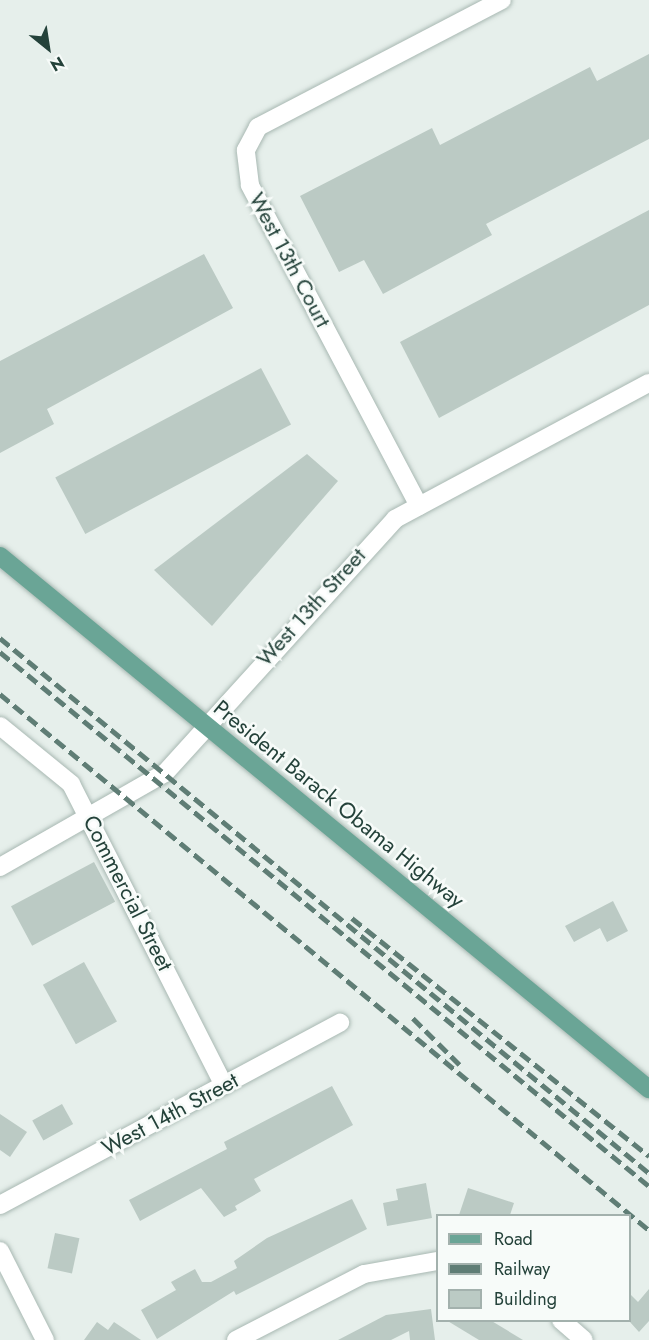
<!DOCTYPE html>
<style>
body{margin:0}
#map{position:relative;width:649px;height:1340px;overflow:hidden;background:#e6efeb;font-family:Jost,sans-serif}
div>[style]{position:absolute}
.building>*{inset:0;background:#bbcac4;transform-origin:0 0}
.roads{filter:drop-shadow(0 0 2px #a8b8b2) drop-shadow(0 0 2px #a8b8b2)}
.minor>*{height:18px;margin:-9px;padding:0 9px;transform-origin:9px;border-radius:9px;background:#fff}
.major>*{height:18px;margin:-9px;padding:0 9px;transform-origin:9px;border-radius:9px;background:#6aa596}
.rail>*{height:4.5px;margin-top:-2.25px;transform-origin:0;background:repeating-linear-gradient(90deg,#5f7d75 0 12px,transparent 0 18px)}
span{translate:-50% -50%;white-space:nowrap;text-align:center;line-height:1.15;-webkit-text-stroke:5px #f7fbf9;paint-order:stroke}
.street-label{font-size:22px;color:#24423a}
.legend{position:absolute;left:436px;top:1214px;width:195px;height:108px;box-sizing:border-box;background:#f7fbf9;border:2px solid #a3b1ad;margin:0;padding:8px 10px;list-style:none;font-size:18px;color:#24423a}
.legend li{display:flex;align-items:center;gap:12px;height:30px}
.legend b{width:30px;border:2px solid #a3b1ad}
.north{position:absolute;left:18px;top:18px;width:60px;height:60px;-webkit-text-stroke:4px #f7fbf9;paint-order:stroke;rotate:150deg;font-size:16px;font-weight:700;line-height:24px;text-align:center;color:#24423a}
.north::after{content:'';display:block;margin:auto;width:21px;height:27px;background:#24423a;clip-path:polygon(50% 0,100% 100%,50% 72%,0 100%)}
</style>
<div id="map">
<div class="building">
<i style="clip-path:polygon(649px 54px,649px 139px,486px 224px,492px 235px,383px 294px,364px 260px,339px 272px,300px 196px,432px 128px,440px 145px,590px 67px,597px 81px)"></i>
<i style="clip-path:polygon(649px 210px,649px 305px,439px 418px,400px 342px)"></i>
<i style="clip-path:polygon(204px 254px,233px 308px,47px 409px,54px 424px,0 453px,0 361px)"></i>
<i style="left:261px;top:368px;width:64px;height:233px;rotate:62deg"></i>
<i style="clip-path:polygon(307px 454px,338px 481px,212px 626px,154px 570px)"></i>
<i style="left:94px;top:862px;width:45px;height:94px;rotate:62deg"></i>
<i style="clip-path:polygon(613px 901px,628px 931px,607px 942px,600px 928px,574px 942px,565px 926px)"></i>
<i style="left:84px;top:962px;width:68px;height:47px;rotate:61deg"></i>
<i style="clip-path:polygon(332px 1086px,353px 1125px,254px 1179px,261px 1191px,235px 1206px,237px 1210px,224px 1217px,201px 1188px,140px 1221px,129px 1200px,227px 1149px,224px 1142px)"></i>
<i style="left:62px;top:1104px;width:23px;height:34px;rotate:61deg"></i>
<i style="clip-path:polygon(0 1114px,27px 1132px,10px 1157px,0 1150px)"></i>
<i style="clip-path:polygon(426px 1183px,432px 1218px,387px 1226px,383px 1203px,398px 1200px,396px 1189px)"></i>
<i style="clip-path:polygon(468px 1188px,514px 1203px,510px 1215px,459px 1215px)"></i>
<i style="clip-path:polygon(352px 1199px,367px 1229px,236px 1295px,234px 1291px,157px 1339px,141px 1310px,176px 1290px,171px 1282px,195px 1269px,202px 1282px,211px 1282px,237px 1268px,234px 1261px,267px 1238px)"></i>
<i style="left:55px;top:1233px;width:25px;height:36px;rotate:12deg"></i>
<i style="clip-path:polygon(649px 1289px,649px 1321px,639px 1332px,630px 1322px,630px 1294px,638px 1302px)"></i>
<i style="clip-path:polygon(431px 1309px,435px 1340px,410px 1340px,409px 1331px,391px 1340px,338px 1340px,386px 1315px)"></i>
<i style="clip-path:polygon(446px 1320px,490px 1320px,523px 1340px,479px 1340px)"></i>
<i style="clip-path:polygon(97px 1322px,108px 1330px,114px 1322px,141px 1340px,84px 1340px)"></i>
</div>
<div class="roads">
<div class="minor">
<i style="left:419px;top:506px;width:363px;rotate:-117.8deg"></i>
<i style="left:250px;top:185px;width:35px;rotate:-97deg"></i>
<i style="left:246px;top:150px;width:26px;rotate:-62deg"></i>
<i style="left:258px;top:127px;width:275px;rotate:-27.5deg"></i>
<i style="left:0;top:726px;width:92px;rotate:39.2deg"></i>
<i style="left:71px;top:784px;width:338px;rotate:63.1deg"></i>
<i style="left:0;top:867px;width:190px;rotate:-29.7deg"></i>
<i style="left:165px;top:773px;width:343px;rotate:-47.8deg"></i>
<i style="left:395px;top:519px;width:288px;rotate:-28.2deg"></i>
<i style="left:0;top:1205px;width:386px;rotate:-28.2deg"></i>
<i style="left:0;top:1251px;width:100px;rotate:63.2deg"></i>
<i style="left:561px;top:1320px;width:30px;rotate:41deg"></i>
<i style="left:236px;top:1340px;width:144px;rotate:-27.3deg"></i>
<i style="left:364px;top:1274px;width:75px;rotate:-10deg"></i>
</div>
<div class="major">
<i style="left:0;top:556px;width:840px;rotate:39.4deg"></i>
</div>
</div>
<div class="rail">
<i style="left:0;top:638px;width:841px;rotate:39.5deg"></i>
<i style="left:0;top:652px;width:840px;rotate:39.45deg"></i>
<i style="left:0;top:694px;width:842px;rotate:39.55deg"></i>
<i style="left:352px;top:918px;width:381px;rotate:38.7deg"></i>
<i style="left:413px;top:1018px;width:66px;rotate:45deg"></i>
</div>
<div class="street-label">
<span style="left:290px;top:260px;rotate:62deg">West 13th Court</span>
<span style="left:311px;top:607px;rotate:-48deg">West 13th Street</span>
<span style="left:339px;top:804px;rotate:39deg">President Barack Obama Highway</span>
<span style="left:128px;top:893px;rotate:63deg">Commercial Street</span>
<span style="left:170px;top:1114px;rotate:-28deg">West 14th Street</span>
</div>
<ul class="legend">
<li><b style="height:8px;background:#6aa596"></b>Road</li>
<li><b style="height:8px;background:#5f7d75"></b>Railway</li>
<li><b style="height:16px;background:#bbcac4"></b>Building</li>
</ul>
<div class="north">N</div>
</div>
